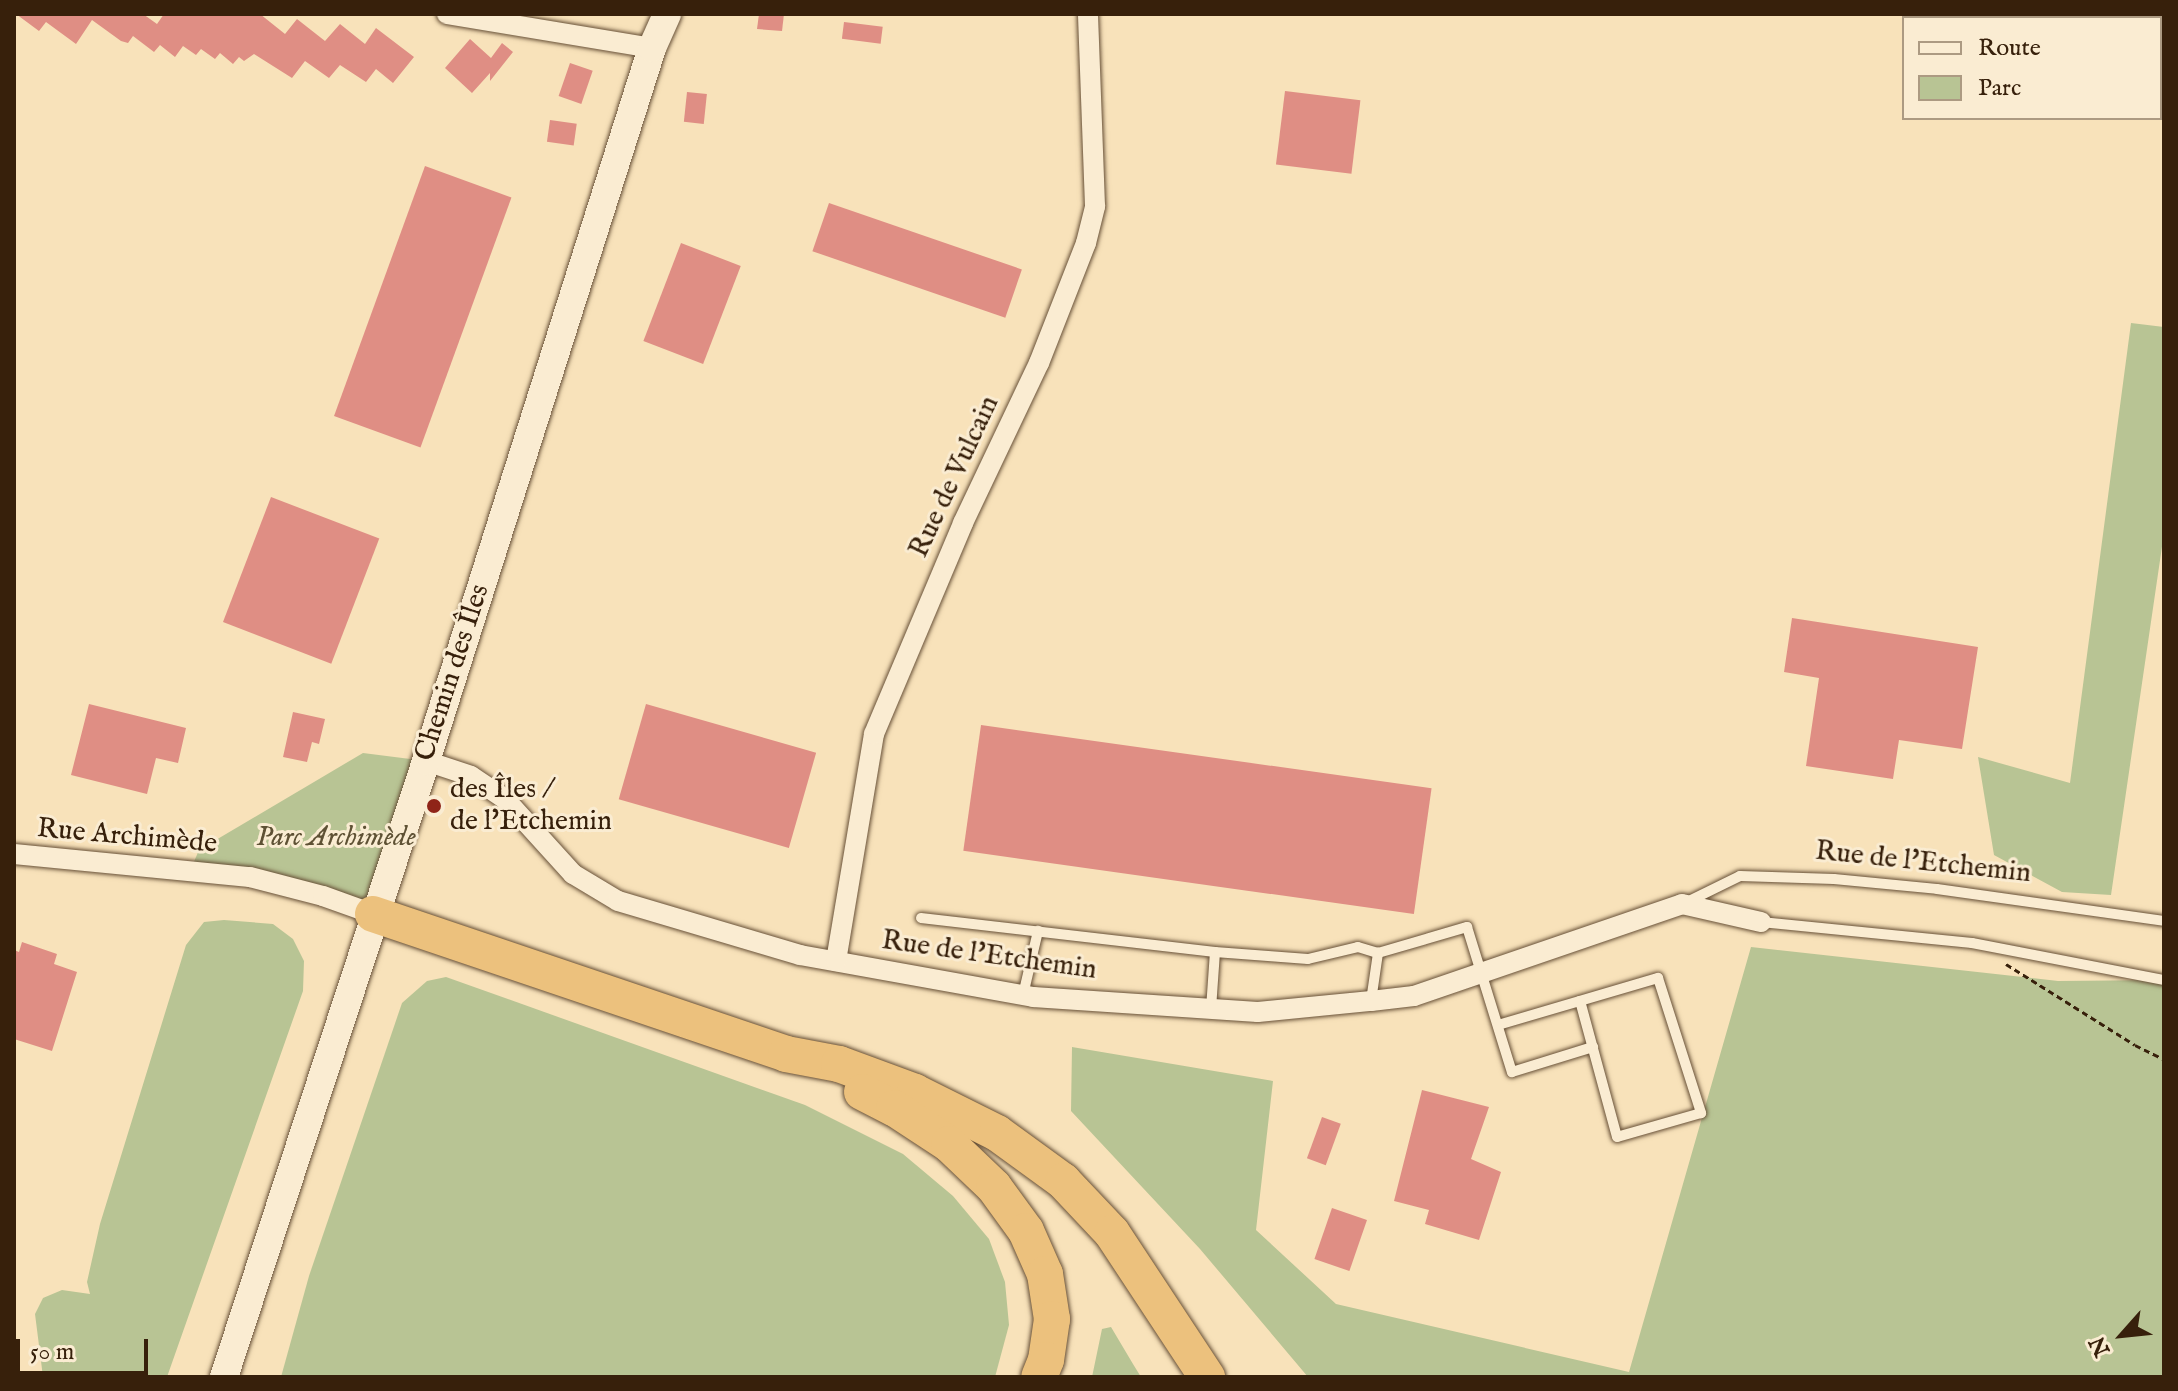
<!DOCTYPE html>
<meta charset="utf-8">
<style>
body{margin:0}
#map{position:relative;width:2178px;height:1391px;overflow:hidden;background:#f8e2ba;font-family:"IM FELL English",serif}
div>[style]{position:absolute}
.green>*{inset:0;background:#b8c494}
.building>*{inset:0;background:#df8e84;transform-origin:0 0}
.path>*{height:3px;margin-top:-1.5px;transform-origin:0;background:repeating-linear-gradient(90deg,#37200b 0 6px,transparent 0 10px)}
.roads{filter:drop-shadow(0 0 2px #675037) drop-shadow(0 0 2px #675037)}
.lane>*{height:10px;margin:-5px;padding:0 5px;transform-origin:5px;border-radius:5px;background:#faecd2}
.street>*{height:20px;margin:-10px;padding:0 10px;transform-origin:10px;border-radius:10px;background:#faecd2}
.secondary>*{height:28px;margin:-14px;padding:0 14px;transform-origin:14px;border-radius:14px;background:#faecd2}
.highway>*{height:36px;margin:-18px;padding:0 18px;transform-origin:18px;border-radius:18px;background:#ecc17d}
.dots>*{width:22px;height:22px;translate:-50% -50%;box-sizing:border-box;border:4px solid #faecd2;border-radius:50%}
span{translate:-50% -50%;white-space:nowrap;text-align:center;line-height:1.15;-webkit-text-stroke:6px #faecd2;paint-order:stroke}
.street-label{font-size:28px;color:#37200b}
.poi-label{font-size:28px;color:#37200b}
.left{translate:0 -50%;text-align:left}
.park-label{font-size:28px;color:#5e5134;font-style:italic}
.frame{position:absolute;inset:0;border:16px solid #37200b;pointer-events:none}
.legend{position:absolute;left:1902px;top:16px;width:260px;height:104px;box-sizing:border-box;background:#faecd2;border:2px solid #ac9a82;margin:0;padding:10px 14px;list-style:none;font-size:24px;color:#37200b}
.legend li{display:flex;align-items:center;gap:16px;height:40px}
.legend b{width:40px;border:2px solid #ac9a82}
.north{position:absolute;left:2082px;top:1295px;width:80px;height:80px;-webkit-text-stroke:6px #faecd2;paint-order:stroke;rotate:243deg;font-size:22px;font-weight:700;line-height:32px;text-align:center;color:#37200b}
.north::after{content:'';display:block;margin:auto;width:28px;height:36px;background:#37200b;clip-path:polygon(50% 0,100% 100%,50% 72%,0 100%)}
.scale{position:absolute;left:16px;top:1339px;width:132px;height:36px;box-sizing:border-box;border:4px solid #37200b;border-top:0;padding-left:10px;font-size:24px;line-height:28px;white-space:nowrap;color:#37200b;-webkit-text-stroke:6px #faecd2;paint-order:stroke}
</style>
<div id="map">
<div class="green">
<i style="clip-path:polygon(2131px 323px,2164px 327px,2164px 533px,2111px 895px,2062px 892px,1994px 855px,1978px 757px,2070px 783px)"></i>
<i style="clip-path:polygon(363px 753px,426px 761px,373px 914px,190px 871px,199px 850px)"></i>
<i style="clip-path:polygon(224px 920px,273px 924px,293px 939px,304px 961px,303px 991px,167px 1377px,43px 1377px,35px 1314px,43px 1298px,62px 1290px,90px 1294px,87px 1282px,100px 1224px,186px 945px,204px 922px)"></i>
<i style="clip-path:polygon(1751px 947px,2058px 981px,2164px 980px,2164px 1377px,1308px 1377px,1200px 1249px,1071px 1111px,1072px 1047px,1273px 1081px,1256px 1230px,1336px 1304px,1629px 1372px)"></i>
<i style="clip-path:polygon(446px 977px,805px 1105px,903px 1154px,953px 1196px,989px 1239px,1005px 1282px,1009px 1325px,995px 1377px,281px 1377px,309px 1276px,402px 1003px,427px 981px)"></i>
<i style="clip-path:polygon(1111px 1327px,1133px 1364px,1141px 1377px,1092px 1377px,1102px 1329px)"></i>
</div>
<div class="building">
<i style="clip-path:polygon(16px 14px,143px 14px,157px 24px,164px 14px,260px 14px,285px 34px,297px 19px,325px 41px,340px 24px,365px 44px,376px 28px,414px 57px,393px 83px,376px 69px,366px 82px,340px 65px,329px 78px,305px 61px,292px 78px,254px 54px,244px 61px,239px 57px,233px 64px,220px 53px,215px 59px,201px 49px,196px 55px,183px 46px,175px 57px,160px 45px,154px 52px,133px 36px,128px 43px,121px 41px,92px 20px,76px 44px,46px 22px,39px 31px)"></i>
<i style="clip-path:polygon(759px 14px,784px 14px,782px 31px,757px 29px)"></i>
<i style="left:844px;top:22px;width:39px;height:17px;rotate:7deg"></i>
<i style="clip-path:polygon(470px 39px,491px 58px,502px 43px,513px 52px,490px 81px,490px 73px,472px 93px,445px 68px)"></i>
<i style="left:570px;top:63px;width:24px;height:35px;rotate:19deg"></i>
<i style="left:1285px;top:91px;width:76px;height:74px;rotate:7deg"></i>
<i style="left:687px;top:92px;width:20px;height:30px;rotate:6deg"></i>
<i style="left:550px;top:120px;width:27px;height:22px;rotate:8deg"></i>
<i style="left:425px;top:166px;width:92px;height:266px;rotate:20deg"></i>
<i style="left:829px;top:203px;width:204px;height:51px;rotate:19deg"></i>
<i style="left:681px;top:243px;width:64px;height:105px;rotate:21deg"></i>
<i style="left:271px;top:497px;width:116px;height:134px;rotate:21deg"></i>
<i style="clip-path:polygon(1792px 618px,1978px 647px,1962px 749px,1899px 740px,1893px 779px,1806px 766px,1819px 678px,1784px 672px)"></i>
<i style="clip-path:polygon(89px 704px,186px 728px,178px 763px,156px 758px,147px 794px,71px 775px)"></i>
<i style="left:646px;top:704px;width:177px;height:99px;rotate:16deg"></i>
<i style="clip-path:polygon(293px 712px,325px 719px,319px 744px,312px 742px,307px 762px,283px 757px)"></i>
<i style="left:981px;top:725px;width:455px;height:127px;rotate:8deg"></i>
<i style="clip-path:polygon(22px 942px,57px 954px,54px 964px,77px 972px,52px 1051px,14px 1039px,14px 950px,19px 952px)"></i>
<i style="clip-path:polygon(1422px 1090px,1489px 1107px,1471px 1159px,1501px 1172px,1479px 1240px,1425px 1224px,1429px 1210px,1394px 1201px)"></i>
<i style="left:1322px;top:1117px;width:20px;height:44px;rotate:20deg"></i>
<i style="left:1332px;top:1208px;width:37px;height:54px;rotate:19deg"></i>
</div>
<div class="path">
<i style="left:2006px;top:964px;width:152px;rotate:32.1deg"></i>
<i style="left:2135px;top:1045px;width:32px;rotate:26deg"></i>
</div>
<div class="roads">
<div class="lane">
<i style="left:1687px;top:902px;width:59px;rotate:-26.1deg"></i>
<i style="left:1740px;top:876px;width:94px;rotate:1.8deg"></i>
<i style="left:1834px;top:879px;width:103px;rotate:5.5deg"></i>
<i style="left:1937px;top:889px;width:229px;rotate:8deg"></i>
<i style="left:921px;top:918px;width:296px;rotate:6.6deg"></i>
<i style="left:1215px;top:952px;width:93px;rotate:4.3deg"></i>
<i style="left:1308px;top:959px;width:51px;rotate:-13.5deg"></i>
<i style="left:1358px;top:947px;width:21px;rotate:17deg"></i>
<i style="left:1378px;top:953px;width:93px;rotate:-16.3deg"></i>
<i style="left:1467px;top:927px;width:152px;rotate:72.8deg"></i>
<i style="left:1512px;top:1072px;width:85px;rotate:-17.2deg"></i>
<i style="left:1761px;top:922px;width:212px;rotate:5.7deg"></i>
<i style="left:1972px;top:943px;width:196px;rotate:10.9deg"></i>
<i style="left:1023px;top:995px;width:66px;rotate:-76.8deg"></i>
<i style="left:1371px;top:1001px;width:49px;rotate:-81.7deg"></i>
<i style="left:1211px;top:1009px;width:57px;rotate:-86deg"></i>
<i style="left:1498px;top:1025px;width:167px;rotate:-16.4deg"></i>
<i style="left:1658px;top:978px;width:142px;rotate:72.3deg"></i>
<i style="left:1701px;top:1113px;width:87px;rotate:164.1deg"></i>
<i style="left:1617px;top:1137px;width:141px;rotate:-105.2deg"></i>
</div>
<div class="street">
<i style="left:447px;top:14px;width:208px;rotate:9.4deg"></i>
<i style="left:426px;top:761px;width:47px;rotate:18.4deg"></i>
<i style="left:471px;top:776px;width:40px;rotate:34deg"></i>
<i style="left:504px;top:798px;width:103px;rotate:47.8deg"></i>
<i style="left:573px;top:874px;width:52px;rotate:31deg"></i>
<i style="left:618px;top:901px;width:190px;rotate:16.5deg"></i>
<i style="left:800px;top:955px;width:237px;rotate:10.2deg"></i>
<i style="left:1033px;top:997px;width:225px;rotate:3.8deg"></i>
<i style="left:1258px;top:1012px;width:114px;rotate:-5.6deg"></i>
<i style="left:1371px;top:1001px;width:43px;rotate:-6.6deg"></i>
<i style="left:1414px;top:996px;width:283px;rotate:-18.9deg"></i>
<i style="left:1682px;top:904px;width:81px;rotate:12.8deg"></i>
<i style="left:14px;top:854px;width:237px;rotate:5.6deg"></i>
<i style="left:250px;top:877px;width:75px;rotate:14.6deg"></i>
<i style="left:323px;top:896px;width:53px;rotate:19.8deg"></i>
<i style="left:836px;top:961px;width:230px;rotate:-80.5deg"></i>
<i style="left:874px;top:734px;width:229px;rotate:-67.1deg"></i>
<i style="left:963px;top:523px;width:177px;rotate:-64.6deg"></i>
<i style="left:1039px;top:363px;width:129px;rotate:-68.6deg"></i>
<i style="left:1086px;top:243px;width:38px;rotate:-76deg"></i>
<i style="left:1095px;top:206px;width:192px;rotate:-92.1deg"></i>
</div>
<div class="secondary">
<i style="left:224px;top:1377px;width:648px;rotate:-71.84deg"></i>
<i style="left:426px;top:761px;width:748px;rotate:-72.41deg"></i>
<i style="left:652px;top:48px;width:37px;rotate:-66deg"></i>
</div>
<div class="highway">
<i style="left:373px;top:914px;width:436px;rotate:18.7deg"></i>
<i style="left:786px;top:1054px;width:54px;rotate:10.7deg"></i>
<i style="left:839px;top:1064px;width:81px;rotate:20.2deg"></i>
<i style="left:915px;top:1092px;width:92px;rotate:26.6deg"></i>
<i style="left:997px;top:1133px;width:82px;rotate:36deg"></i>
<i style="left:1063px;top:1181px;width:71px;rotate:46.7deg"></i>
<i style="left:1112px;top:1233px;width:173px;rotate:56.6deg"></i>
<i style="left:862px;top:1092px;width:36px;rotate:27deg"></i>
<i style="left:894px;top:1108px;width:66px;rotate:33.2deg"></i>
<i style="left:949px;top:1144px;width:62px;rotate:43.7deg"></i>
<i style="left:994px;top:1187px;width:54px;rotate:54deg"></i>
<i style="left:1026px;top:1231px;width:47px;rotate:66.2deg"></i>
<i style="left:1045px;top:1274px;width:46px;rotate:81.2deg"></i>
<i style="left:1052px;top:1319px;width:41px;rotate:98.3deg"></i>
<i style="left:1046px;top:1360px;width:18px;rotate:112deg"></i>
</div>
</div>
<div class="dots">
<i style="left:434px;top:806px;background:#8f2418"></i>
</div>
<div class="street-label">
<span style="left:955px;top:477px;rotate:-65deg">Rue de Vulcain</span>
<span style="left:453px;top:673px;rotate:-72deg">Chemin des Îles</span>
<span style="left:127px;top:837px;rotate:5deg">Rue Archimède</span>
<span style="left:1923px;top:863px;rotate:6deg">Rue de l'Etchemin</span>
<span style="left:989px;top:956px;rotate:8deg">Rue de l'Etchemin</span>
</div>
<div class="poi-label">
<span class="left" style="left:450px;top:806px">des Îles /<br>de l'Etchemin</span>
</div>
<div class="park-label">
<span style="left:336px;top:838px">Parc Archimède</span>
</div>
<div class="frame"></div>
<ul class="legend">
<li><b style="height:10px;background:#faecd2"></b>Route</li>
<li><b style="height:22px;background:#b8c494"></b>Parc</li>
</ul>
<div class="north">N</div>
<div class="scale">50 m</div>
</div>
